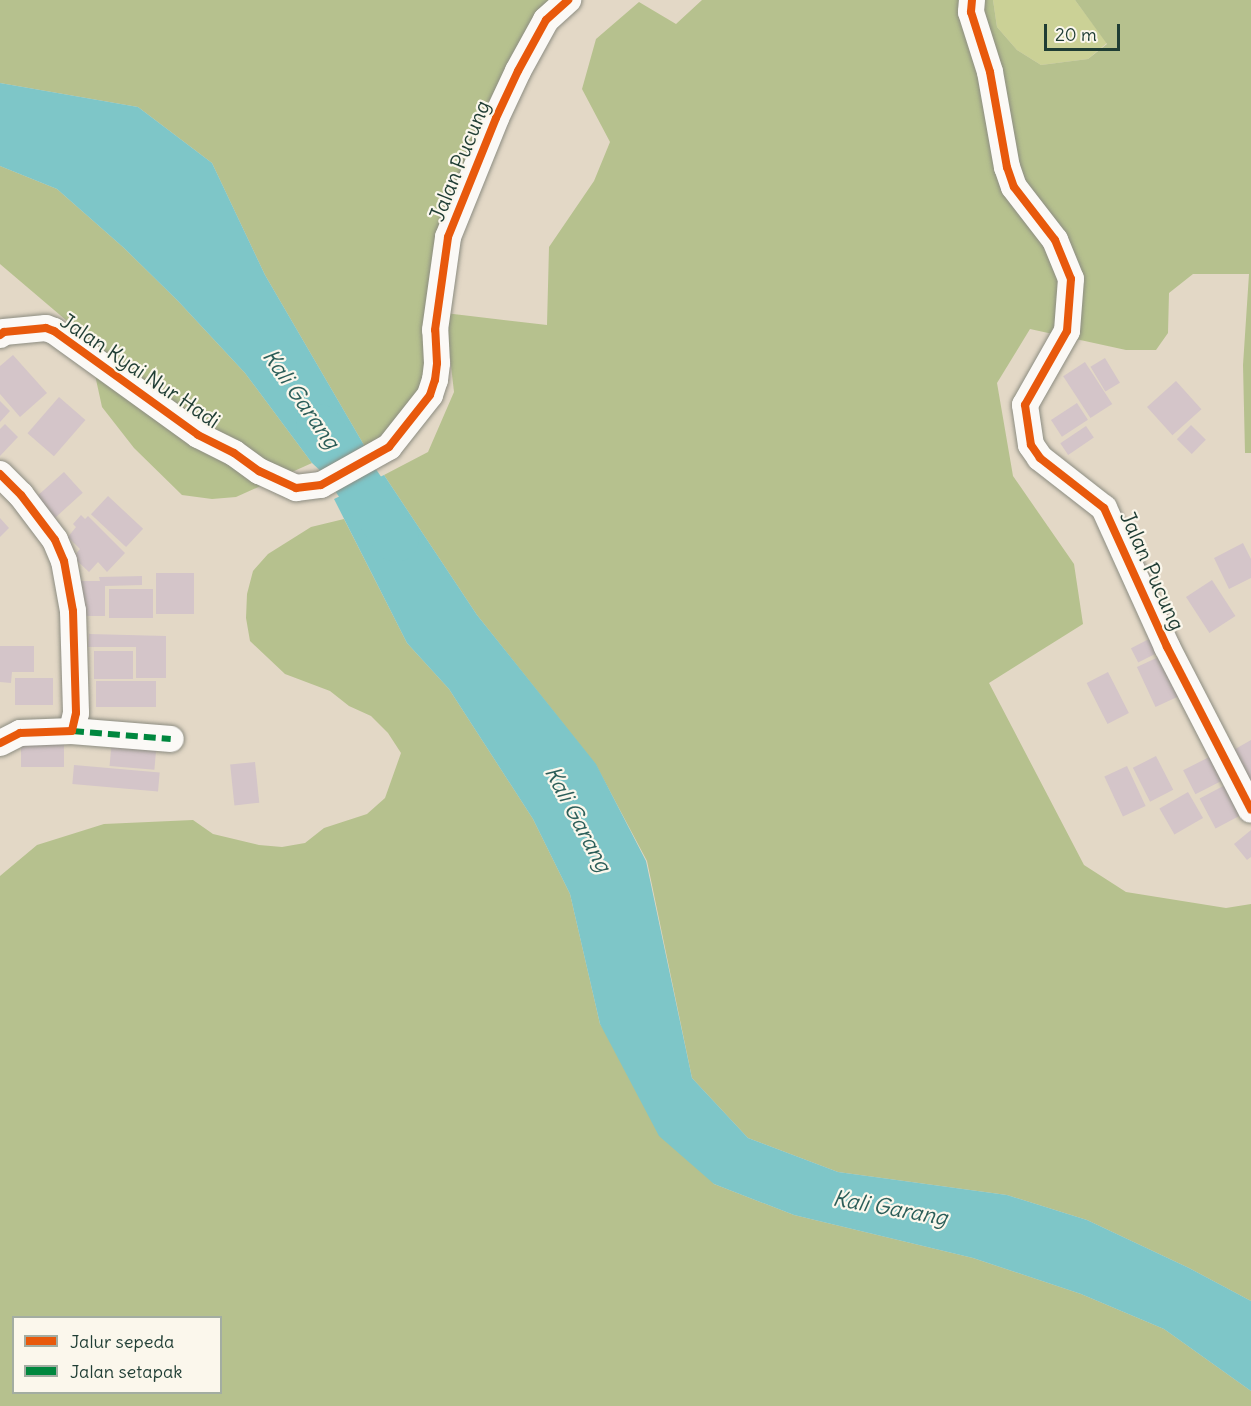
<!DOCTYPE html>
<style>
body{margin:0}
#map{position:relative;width:1251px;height:1406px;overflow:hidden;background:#e3d8c6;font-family:Delius,sans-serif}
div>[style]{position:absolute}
.green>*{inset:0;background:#cbd196}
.forest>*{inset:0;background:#b6c18e}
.water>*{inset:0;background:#7ec6c8}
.river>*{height:46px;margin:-23px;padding:0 23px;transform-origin:23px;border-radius:23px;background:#7ec6c8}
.building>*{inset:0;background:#d4c5c9;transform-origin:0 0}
.roads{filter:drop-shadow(0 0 2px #8c8c81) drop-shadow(0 0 2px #8c8c81)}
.minor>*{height:26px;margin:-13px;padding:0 13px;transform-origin:13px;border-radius:13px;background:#fbf9f6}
.quiet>*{height:6px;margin-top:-3px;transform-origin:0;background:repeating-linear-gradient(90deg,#00873e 0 12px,transparent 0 18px)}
.cycleway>*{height:8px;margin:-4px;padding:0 4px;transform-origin:4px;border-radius:4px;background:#e8590c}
span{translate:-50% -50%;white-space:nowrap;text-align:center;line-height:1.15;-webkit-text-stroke:4.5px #fbf7ec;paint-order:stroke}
.street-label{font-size:21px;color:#1f3d34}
.water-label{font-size:22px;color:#2c5e59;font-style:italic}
.legend{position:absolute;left:12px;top:1316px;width:210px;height:78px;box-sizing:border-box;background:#fbf7ec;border:2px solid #a3ada2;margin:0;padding:8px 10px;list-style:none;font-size:18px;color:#1f3d34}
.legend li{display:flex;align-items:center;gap:12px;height:30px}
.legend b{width:30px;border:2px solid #a3ada2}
.scale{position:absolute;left:1044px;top:24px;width:76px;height:27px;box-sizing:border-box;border:3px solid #1f3d34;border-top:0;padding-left:8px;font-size:18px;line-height:21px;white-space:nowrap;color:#1f3d34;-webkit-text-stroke:4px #fbf7ec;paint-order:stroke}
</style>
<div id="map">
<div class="green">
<i style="clip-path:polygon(993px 0,1075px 0,1107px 43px,1088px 59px,1041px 65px,1017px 50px,997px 27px)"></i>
</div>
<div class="forest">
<i style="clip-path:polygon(0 0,554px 0,443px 225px,434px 395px,368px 452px,265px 275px,212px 163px,138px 107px,0 83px)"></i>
<i style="clip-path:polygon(702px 0,993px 0,997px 27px,1017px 50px,1041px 65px,1088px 59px,1107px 44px,1075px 0,1251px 0,1251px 453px,1245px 453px,1243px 365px,1249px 274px,1193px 274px,1169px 293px,1168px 333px,1156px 350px,1126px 350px,1030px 329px,997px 383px,1013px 476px,1074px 564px,1083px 624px,989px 683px,1084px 865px,1126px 892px,1226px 908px,1251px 904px,1251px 1301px,1189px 1268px,1087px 1220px,1007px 1195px,838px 1172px,748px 1138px,692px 1078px,647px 861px,596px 765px,477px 615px,384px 475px,428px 452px,454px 392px,445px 313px,547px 325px,549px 247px,594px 181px,610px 142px,582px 89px,596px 39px,639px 2px,676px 24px)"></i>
<i style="clip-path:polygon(0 166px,57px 189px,124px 248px,178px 301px,245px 373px,312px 463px,236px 497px,212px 499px,182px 495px,134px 448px,102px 407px,87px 338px,0 264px)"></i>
<i style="clip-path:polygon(evenodd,344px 519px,407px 643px,449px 689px,533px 819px,570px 894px,600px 1024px,714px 1184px,794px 1215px,973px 1258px,1081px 1294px,1164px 1329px,1251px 1391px,1251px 1406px,0 1406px,0 876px,37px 845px,104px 824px,193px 820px,213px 834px,259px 845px,282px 847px,305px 843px,324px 828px,367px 814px,385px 798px,401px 753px,388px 733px,371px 716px,349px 706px,330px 691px,285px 674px,250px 641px,246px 618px,247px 594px,253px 571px,268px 554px,311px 527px,344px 519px,14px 1318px,220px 1318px,220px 1392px,14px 1392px,14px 1318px)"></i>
</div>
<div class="water">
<i style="clip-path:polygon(0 83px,138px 107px,212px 163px,265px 275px,368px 452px,326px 476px,312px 463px,245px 373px,178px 301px,124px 248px,57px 189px,0 166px)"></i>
<i style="clip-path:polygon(384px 475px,477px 615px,596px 764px,646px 861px,692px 1078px,748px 1138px,838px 1172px,1007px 1195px,1087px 1220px,1189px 1268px,1251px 1301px,1251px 1391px,1164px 1329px,1081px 1294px,973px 1258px,794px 1215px,714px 1184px,659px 1136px,600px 1024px,570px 894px,533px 819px,449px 689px,407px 643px,334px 499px)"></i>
</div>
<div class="river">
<i style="left:319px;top:427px;width:136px;rotate:55.5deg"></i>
</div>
<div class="building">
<i style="clip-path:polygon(13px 355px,47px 393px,20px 417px,0 394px,0 366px)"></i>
<i style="left:1105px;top:358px;width:29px;height:17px;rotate:59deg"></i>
<i style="left:1085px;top:362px;width:50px;height:26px;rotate:57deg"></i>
<i style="left:1176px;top:381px;width:38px;height:39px;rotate:48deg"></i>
<i style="left:59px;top:397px;width:35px;height:48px;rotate:41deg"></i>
<i style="clip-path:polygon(0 401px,10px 411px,0 422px)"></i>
<i style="left:1077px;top:403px;width:20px;height:31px;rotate:57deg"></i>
<i style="clip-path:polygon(5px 424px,18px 437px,0 456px,0 429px)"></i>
<i style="left:1191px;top:425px;width:21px;height:20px;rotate:45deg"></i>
<i style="left:1086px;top:426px;width:14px;height:31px;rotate:56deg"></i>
<i style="left:64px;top:472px;width:28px;height:42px;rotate:48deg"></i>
<i style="left:108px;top:496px;width:48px;height:25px;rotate:43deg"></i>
<i style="clip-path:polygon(81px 515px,85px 519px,88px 516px,125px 553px,107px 572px,98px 562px,89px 572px,73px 557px,80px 549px,68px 537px,76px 527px,73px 524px)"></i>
<i style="clip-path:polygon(0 518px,9px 528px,0 537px)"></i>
<i style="clip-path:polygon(1243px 543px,1251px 559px,1251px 578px,1229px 589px,1214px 558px)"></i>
<i style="left:156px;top:573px;width:38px;height:41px"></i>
<i style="clip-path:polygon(142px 576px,142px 585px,105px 586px,105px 616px,80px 616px,81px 581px,100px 581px,99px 577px)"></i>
<i style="left:1212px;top:580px;width:43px;height:31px;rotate:57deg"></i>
<i style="left:109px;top:589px;width:44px;height:29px"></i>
<i style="clip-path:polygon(89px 634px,166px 636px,166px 678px,136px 678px,136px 647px,88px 647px)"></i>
<i style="left:1155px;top:636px;width:16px;height:27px;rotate:63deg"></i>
<i style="clip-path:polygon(0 646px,34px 646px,34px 672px,12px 672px,11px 683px,0 682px)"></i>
<i style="left:94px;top:651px;width:39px;height:28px"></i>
<i style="left:1165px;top:654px;width:44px;height:31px;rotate:65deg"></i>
<i style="left:1108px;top:672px;width:46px;height:24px;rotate:63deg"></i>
<i style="left:15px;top:678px;width:38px;height:27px"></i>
<i style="left:96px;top:681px;width:60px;height:26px"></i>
<i style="left:112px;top:738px;width:45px;height:28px;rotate:5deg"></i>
<i style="clip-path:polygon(1251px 740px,1251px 789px,1230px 752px)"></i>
<i style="left:21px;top:741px;width:43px;height:26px"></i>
<i style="left:1217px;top:753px;width:27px;height:38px;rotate:63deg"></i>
<i style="left:1156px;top:756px;width:38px;height:26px;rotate:63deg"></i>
<i style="left:255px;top:762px;width:41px;height:25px;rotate:84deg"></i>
<i style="left:74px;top:765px;width:86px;height:19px;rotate:5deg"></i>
<i style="left:1127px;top:766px;width:44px;height:25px;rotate:65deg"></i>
<i style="left:1227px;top:784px;width:34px;height:31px;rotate:62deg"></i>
<i style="left:1188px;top:792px;width:30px;height:33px;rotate:60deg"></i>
<i style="clip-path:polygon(1251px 830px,1251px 857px,1247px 860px,1234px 844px)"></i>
</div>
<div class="roads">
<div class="minor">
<i style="left:972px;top:0;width:12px;rotate:95deg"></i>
<i style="left:971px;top:12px;width:63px;rotate:72.4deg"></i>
<i style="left:990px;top:72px;width:97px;rotate:79.9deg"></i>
<i style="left:1007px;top:167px;width:21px;rotate:71deg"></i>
<i style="left:1014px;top:187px;width:67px;rotate:52.3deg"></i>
<i style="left:1055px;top:240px;width:42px;rotate:67.7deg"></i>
<i style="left:1071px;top:279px;width:52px;rotate:94.4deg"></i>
<i style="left:1067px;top:331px;width:85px;rotate:119.6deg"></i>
<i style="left:1025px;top:405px;width:40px;rotate:81.5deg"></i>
<i style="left:1031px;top:445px;width:16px;rotate:55deg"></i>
<i style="left:1040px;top:458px;width:81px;rotate:38deg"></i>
<i style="left:1104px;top:508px;width:153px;rotate:65.6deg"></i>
<i style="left:1167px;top:647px;width:183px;rotate:62.7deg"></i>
<i style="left:0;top:335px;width:5px;rotate:-37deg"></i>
<i style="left:4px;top:332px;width:42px;rotate:-5.4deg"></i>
<i style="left:46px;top:328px;width:9px;rotate:21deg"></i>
<i style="left:54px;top:331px;width:178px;rotate:35.8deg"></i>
<i style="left:198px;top:435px;width:40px;rotate:26.6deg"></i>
<i style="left:234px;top:453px;width:31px;rotate:36deg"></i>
<i style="left:259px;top:471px;width:41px;rotate:24.7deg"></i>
<i style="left:296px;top:488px;width:25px;rotate:-7deg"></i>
<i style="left:321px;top:485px;width:78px;rotate:-29.2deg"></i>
<i style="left:389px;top:447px;width:66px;rotate:-51.7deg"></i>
<i style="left:430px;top:395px;width:16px;rotate:-72deg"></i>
<i style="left:435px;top:380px;width:17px;rotate:-83deg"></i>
<i style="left:437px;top:363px;width:33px;rotate:-93deg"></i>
<i style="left:435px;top:330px;width:94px;rotate:-82deg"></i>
<i style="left:448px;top:237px;width:128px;rotate:-68deg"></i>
<i style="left:496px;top:118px;width:52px;rotate:-64.9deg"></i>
<i style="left:518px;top:71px;width:58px;rotate:-61.2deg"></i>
<i style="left:546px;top:20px;width:30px;rotate:-42deg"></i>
<i style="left:0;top:474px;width:30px;rotate:45deg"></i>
<i style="left:21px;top:495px;width:56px;rotate:52.9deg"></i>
<i style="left:55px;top:540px;width:23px;rotate:67deg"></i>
<i style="left:64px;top:561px;width:51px;rotate:79.8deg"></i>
<i style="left:73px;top:611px;width:102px;rotate:88.3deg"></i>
<i style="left:76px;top:713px;width:18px;rotate:103deg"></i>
<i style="left:72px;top:731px;width:52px;rotate:177.8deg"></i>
<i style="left:20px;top:733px;width:22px;rotate:153deg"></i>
<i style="left:72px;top:731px;width:99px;rotate:4.6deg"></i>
</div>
</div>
<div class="quiet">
<i style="left:72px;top:731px;width:99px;rotate:4.6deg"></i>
</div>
<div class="cycleway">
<i style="left:972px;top:0;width:12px;rotate:95deg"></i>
<i style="left:971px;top:12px;width:63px;rotate:72.4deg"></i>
<i style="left:990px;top:72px;width:97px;rotate:79.9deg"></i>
<i style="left:1007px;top:167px;width:21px;rotate:71deg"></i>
<i style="left:1014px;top:187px;width:67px;rotate:52.3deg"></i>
<i style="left:1055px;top:240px;width:42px;rotate:67.7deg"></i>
<i style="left:1071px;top:279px;width:52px;rotate:94.4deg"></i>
<i style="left:1067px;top:331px;width:85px;rotate:119.6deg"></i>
<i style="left:1025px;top:405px;width:40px;rotate:81.5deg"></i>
<i style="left:1031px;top:445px;width:16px;rotate:55deg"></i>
<i style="left:1040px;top:458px;width:81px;rotate:38deg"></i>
<i style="left:1104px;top:508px;width:153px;rotate:65.6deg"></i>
<i style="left:1167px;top:647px;width:183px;rotate:62.7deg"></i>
<i style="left:0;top:335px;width:5px;rotate:-37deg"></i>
<i style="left:4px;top:332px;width:42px;rotate:-5.4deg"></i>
<i style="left:46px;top:328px;width:9px;rotate:21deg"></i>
<i style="left:54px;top:331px;width:178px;rotate:35.8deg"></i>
<i style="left:198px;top:435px;width:40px;rotate:26.6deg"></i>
<i style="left:234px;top:453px;width:31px;rotate:36deg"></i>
<i style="left:259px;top:471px;width:41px;rotate:24.7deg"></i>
<i style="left:296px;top:488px;width:25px;rotate:-7deg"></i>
<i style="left:321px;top:485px;width:78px;rotate:-29.2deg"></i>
<i style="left:389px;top:447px;width:66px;rotate:-51.7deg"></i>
<i style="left:430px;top:395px;width:16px;rotate:-72deg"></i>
<i style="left:435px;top:380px;width:17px;rotate:-83deg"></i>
<i style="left:437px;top:363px;width:33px;rotate:-93deg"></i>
<i style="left:435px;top:330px;width:94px;rotate:-82deg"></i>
<i style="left:448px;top:237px;width:128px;rotate:-68deg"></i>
<i style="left:496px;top:118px;width:52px;rotate:-64.9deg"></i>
<i style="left:518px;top:71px;width:58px;rotate:-61.2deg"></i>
<i style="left:546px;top:20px;width:30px;rotate:-42deg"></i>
<i style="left:0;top:474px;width:30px;rotate:45deg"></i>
<i style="left:21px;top:495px;width:56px;rotate:52.9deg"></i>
<i style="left:55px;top:540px;width:23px;rotate:67deg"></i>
<i style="left:64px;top:561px;width:51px;rotate:79.8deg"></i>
<i style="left:73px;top:611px;width:102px;rotate:88.3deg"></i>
<i style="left:76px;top:713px;width:18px;rotate:103deg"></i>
<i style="left:72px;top:731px;width:52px;rotate:177.8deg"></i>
<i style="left:20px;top:733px;width:22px;rotate:153deg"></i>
</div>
<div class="street-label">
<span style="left:460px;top:161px;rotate:-68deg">Jalan Pucung</span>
<span style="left:140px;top:371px;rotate:34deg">Jalan Kyai Nur Hadi</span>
<span style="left:1152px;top:571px;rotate:66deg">Jalan Pucung</span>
</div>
<div class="water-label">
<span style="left:301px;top:399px;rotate:55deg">Kali Garang</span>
<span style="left:578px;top:819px;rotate:62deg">Kali Garang</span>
<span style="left:890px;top:1208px;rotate:10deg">Kali Garang</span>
</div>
<ul class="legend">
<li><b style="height:8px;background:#e8590c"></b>Jalur sepeda</li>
<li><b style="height:8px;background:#00873e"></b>Jalan setapak</li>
</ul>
<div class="scale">20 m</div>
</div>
